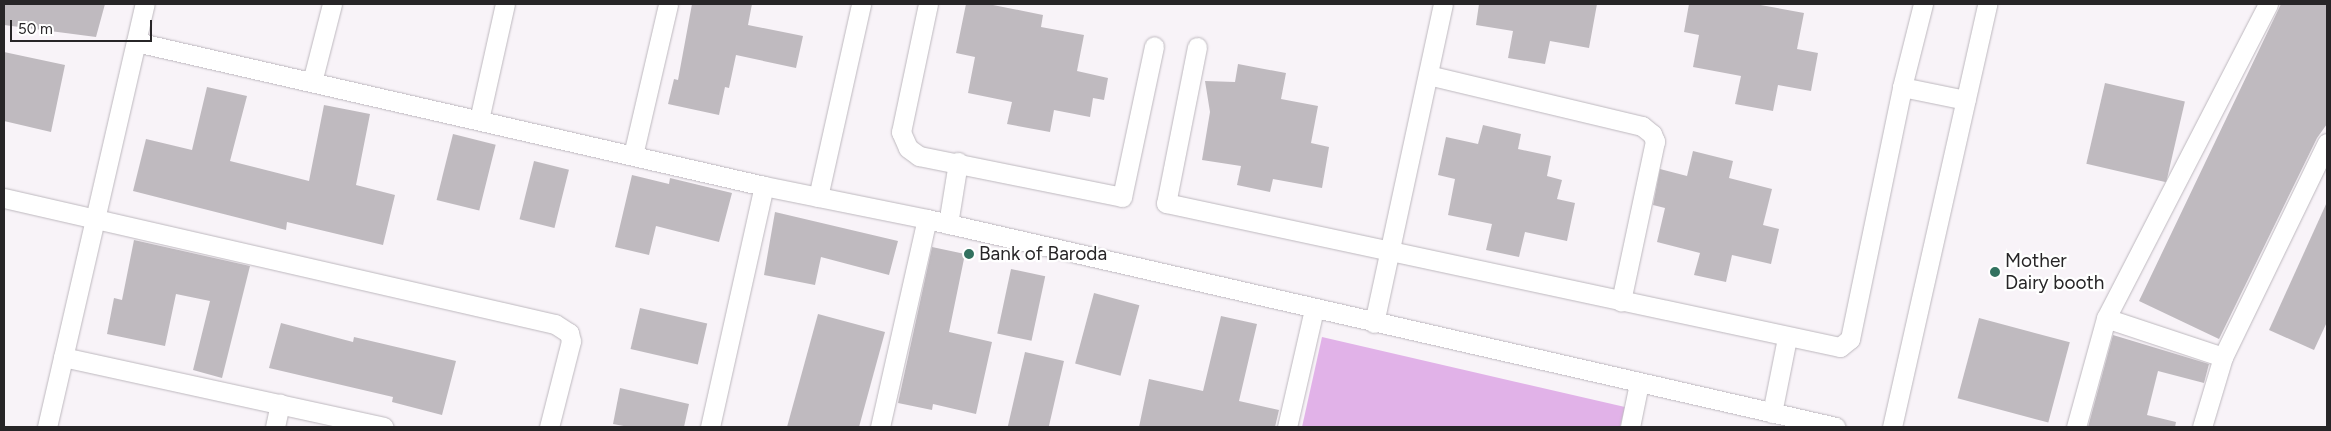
<!DOCTYPE html>
<style>
body{margin:0}
#map{position:relative;width:2331px;height:431px;overflow:hidden;background:#f8f3f8;font-family:Figtree,sans-serif}
div>[style]{position:absolute}
.green>*{inset:0;background:#e1b2e8}
.building>*{inset:0;background:#bfbabf;transform-origin:0 0}
.roads{filter:drop-shadow(0 0 1px #bdb8be) drop-shadow(0 0 1px #bdb8be)}
.minor>*{height:19px;margin:-9.5px;padding:0 9.5px;transform-origin:9.5px;border-radius:9.5px;background:#fff}
.dots>*{width:14px;height:14px;translate:-50% -50%;box-sizing:border-box;border:2px solid #fff;border-radius:50%}
span{translate:-50% -50%;white-space:nowrap;text-align:center;line-height:1.15;-webkit-text-stroke:4.5px #fff;paint-order:stroke}
.poi-label{font-size:19px;color:#272527}
.left{translate:0 -50%;text-align:left}
.frame{position:absolute;inset:0;border:5px solid #272527;pointer-events:none}
.scale{position:absolute;left:10px;top:20px;width:142px;height:22px;box-sizing:border-box;border:2px solid #272527;border-top:0;padding-left:6px;font-size:15px;line-height:18px;white-space:nowrap;color:#272527;-webkit-text-stroke:4px #fff;paint-order:stroke}
</style>
<div id="map">
<div class="green">
<i style="clip-path:polygon(1322px 337px,1625px 407px,1620px 427px,1302px 427px)"></i>
</div>
<div class="building">
<i style="clip-path:polygon(4px 4px,105px 4px,96px 37px,4px 25px)"></i>
<i style="clip-path:polygon(692px 4px,752px 4px,748px 25px,803px 36px,796px 68px,736px 55px,729px 88px,725px 87px,719px 115px,668px 104px,674px 79px,678px 80px)"></i>
<i style="clip-path:polygon(966px 4px,988px 4px,1043px 15px,1041px 27px,1084px 35px,1077px 71px,1108px 78px,1104px 100px,1093px 98px,1090px 117px,1054px 110px,1050px 132px,1007px 124px,1012px 102px,968px 93px,975px 57px,956px 53px)"></i>
<i style="clip-path:polygon(1479px 4px,1597px 4px,1589px 48px,1550px 41px,1545px 64px,1508px 58px,1513px 31px,1476px 25px)"></i>
<i style="clip-path:polygon(1689px 4px,1755px 4px,1804px 13px,1797px 49px,1818px 53px,1811px 91px,1778px 85px,1773px 111px,1735px 104px,1741px 76px,1693px 67px,1699px 35px,1684px 32px)"></i>
<i style="clip-path:polygon(2281px 4px,2327px 4px,2327px 124px,2317px 138px,2219px 339px,2139px 301px)"></i>
<i style="clip-path:polygon(4px 52px,65px 65px,51px 132px,4px 121px)"></i>
<i style="clip-path:polygon(1238px 64px,1286px 73px,1281px 99px,1318px 106px,1311px 143px,1329px 147px,1322px 188px,1273px 179px,1270px 192px,1237px 185px,1241px 166px,1202px 160px,1210px 112px,1205px 81px,1235px 82px)"></i>
<i style="left:2105px;top:83px;width:82px;height:83px;rotate:13deg"></i>
<i style="clip-path:polygon(207px 87px,247px 96px,230px 161px,309px 181px,324px 105px,370px 114px,356px 185px,395px 195px,383px 245px,287px 222px,286px 230px,133px 191px,146px 139px,192px 150px)"></i>
<i style="clip-path:polygon(1483px 125px,1521px 134px,1518px 149px,1551px 156px,1547px 176px,1562px 180px,1557px 199px,1575px 203px,1567px 241px,1525px 232px,1519px 257px,1486px 250px,1492px 224px,1448px 215px,1455px 179px,1438px 175px,1446px 137px,1478px 144px)"></i>
<i style="left:453px;top:134px;width:44px;height:68px;rotate:14deg"></i>
<i style="clip-path:polygon(1693px 151px,1733px 161px,1729px 178px,1772px 189px,1763px 225px,1779px 229px,1771px 264px,1732px 255px,1726px 282px,1694px 275px,1700px 253px,1657px 242px,1665px 208px,1653px 205px,1660px 169px,1687px 176px)"></i>
<i style="left:534px;top:161px;width:36px;height:60px;rotate:14deg"></i>
<i style="clip-path:polygon(632px 175px,669px 184px,670px 178px,732px 193px,719px 242px,656px 226px,649px 255px,615px 247px)"></i>
<i style="clip-path:polygon(2327px 202px,2327px 322px,2314px 350px,2269px 330px)"></i>
<i style="clip-path:polygon(775px 212px,898px 241px,889px 275px,821px 257px,815px 285px,764px 275px)"></i>
<i style="clip-path:polygon(134px 240px,250px 266px,222px 378px,193px 370px,210px 301px,176px 294px,165px 346px,107px 334px,114px 298px,122px 300px)"></i>
<i style="clip-path:polygon(932px 247px,965px 254px,949px 332px,992px 342px,976px 414px,933px 404px,932px 410px,898px 403px)"></i>
<i style="left:1011px;top:269px;width:35px;height:66px;rotate:12deg"></i>
<i style="left:1094px;top:293px;width:47px;height:73px;rotate:15deg"></i>
<i style="left:640px;top:308px;width:69px;height:42px;rotate:13deg"></i>
<i style="clip-path:polygon(818px 314px,885px 332px,859px 427px,787px 427px)"></i>
<i style="clip-path:polygon(1221px 316px,1257px 324px,1239px 401px,1279px 410px,1275px 427px,1139px 427px,1149px 379px,1203px 391px)"></i>
<i style="left:1979px;top:318px;width:94px;height:83px;rotate:15deg"></i>
<i style="clip-path:polygon(281px 323px,353px 342px,354px 337px,456px 361px,442px 415px,392px 402px,393px 397px,269px 368px)"></i>
<i style="clip-path:polygon(2113px 335px,2209px 364px,2204px 383px,2158px 371px,2147px 415px,2176px 422px,2175px 427px,2088px 427px)"></i>
<i style="left:1025px;top:352px;width:40px;height:77px;rotate:13deg"></i>
<i style="clip-path:polygon(620px 388px,689px 404px,684px 427px,629px 427px,613px 424px)"></i>
</div>
<div class="roads">
<div class="minor">
<i style="left:928px;top:4px;width:131px;rotate:101.9deg"></i>
<i style="left:901px;top:132px;width:17px;rotate:66deg"></i>
<i style="left:908px;top:148px;width:14px;rotate:36deg"></i>
<i style="left:919px;top:156px;width:207px;rotate:11.4deg"></i>
<i style="left:1122px;top:197px;width:154px;rotate:-78deg"></i>
<i style="left:136px;top:42px;width:644px;rotate:12.91deg"></i>
<i style="left:764px;top:186px;width:166px;rotate:11.4deg"></i>
<i style="left:927px;top:219px;width:932px;rotate:12.89deg"></i>
<i style="left:1197px;top:47px;width:159px;rotate:101.2deg"></i>
<i style="left:1166px;top:203px;width:689px;rotate:12.06deg"></i>
<i style="left:1840px;top:347px;width:13px;rotate:-39deg"></i>
<i style="left:1850px;top:339px;width:257px;rotate:-78.3deg"></i>
<i style="left:1902px;top:87px;width:86px;rotate:-75.8deg"></i>
<i style="left:1428px;top:75px;width:220px;rotate:13.4deg"></i>
<i style="left:1642px;top:126px;width:13px;rotate:39deg"></i>
<i style="left:1652px;top:134px;width:8px;rotate:67deg"></i>
<i style="left:1655px;top:141px;width:164px;rotate:102deg"></i>
<i style="left:312px;top:82px;width:81px;rotate:-75.6deg"></i>
<i style="left:1902px;top:87px;width:65px;rotate:11.5deg"></i>
<i style="left:479px;top:120px;width:119px;rotate:-77.4deg"></i>
<i style="left:633px;top:155px;width:155px;rotate:-76.9deg"></i>
<i style="left:818px;top:197px;width:198px;rotate:-77.4deg"></i>
<i style="left:4px;top:198px;width:565px;rotate:12.88deg"></i>
<i style="left:555px;top:324px;width:17px;rotate:33deg"></i>
<i style="left:569px;top:333px;width:8px;rotate:76deg"></i>
<i style="left:571px;top:341px;width:89px;rotate:104.3deg"></i>
<i style="left:948px;top:224px;width:63px;rotate:-80.8deg"></i>
<i style="left:1374px;top:323px;width:326px;rotate:-77.8deg"></i>
<i style="left:63px;top:357px;width:328px;rotate:12.3deg"></i>
<i style="left:2223px;top:357px;width:123px;rotate:-161.6deg"></i>
<i style="left:2106px;top:318px;width:353px;rotate:-62.7deg"></i>
<i style="left:1772px;top:413px;width:76px;rotate:-78.7deg"></i>
<i style="left:47px;top:427px;width:434px;rotate:-77deg"></i>
<i style="left:275px;top:427px;width:24px;rotate:-78deg"></i>
<i style="left:710px;top:427px;width:247px;rotate:-77.4deg"></i>
<i style="left:880px;top:427px;width:213px;rotate:-77.3deg"></i>
<i style="left:1287px;top:427px;width:121px;rotate:-77.1deg"></i>
<i style="left:1630px;top:427px;width:45px;rotate:-78.4deg"></i>
<i style="left:1892px;top:427px;width:434px;rotate:-77.3deg"></i>
<i style="left:2076px;top:427px;width:113px;rotate:-74.6deg"></i>
<i style="left:2202px;top:427px;width:73px;rotate:-73.3deg"></i>
<i style="left:2223px;top:357px;width:238px;rotate:-64.1deg"></i>
</div>
</div>
<div class="dots">
<i style="left:969px;top:254px;background:#32715f"></i>
<i style="left:1995px;top:272px;background:#32715f"></i>
</div>
<div class="poi-label">
<span class="left" style="left:979px;top:254px">Bank of Baroda</span>
<span class="left" style="left:2005px;top:272px">Mother<br>Dairy booth</span>
</div>
<div class="frame"></div>
<div class="scale">50 m</div>
</div>
